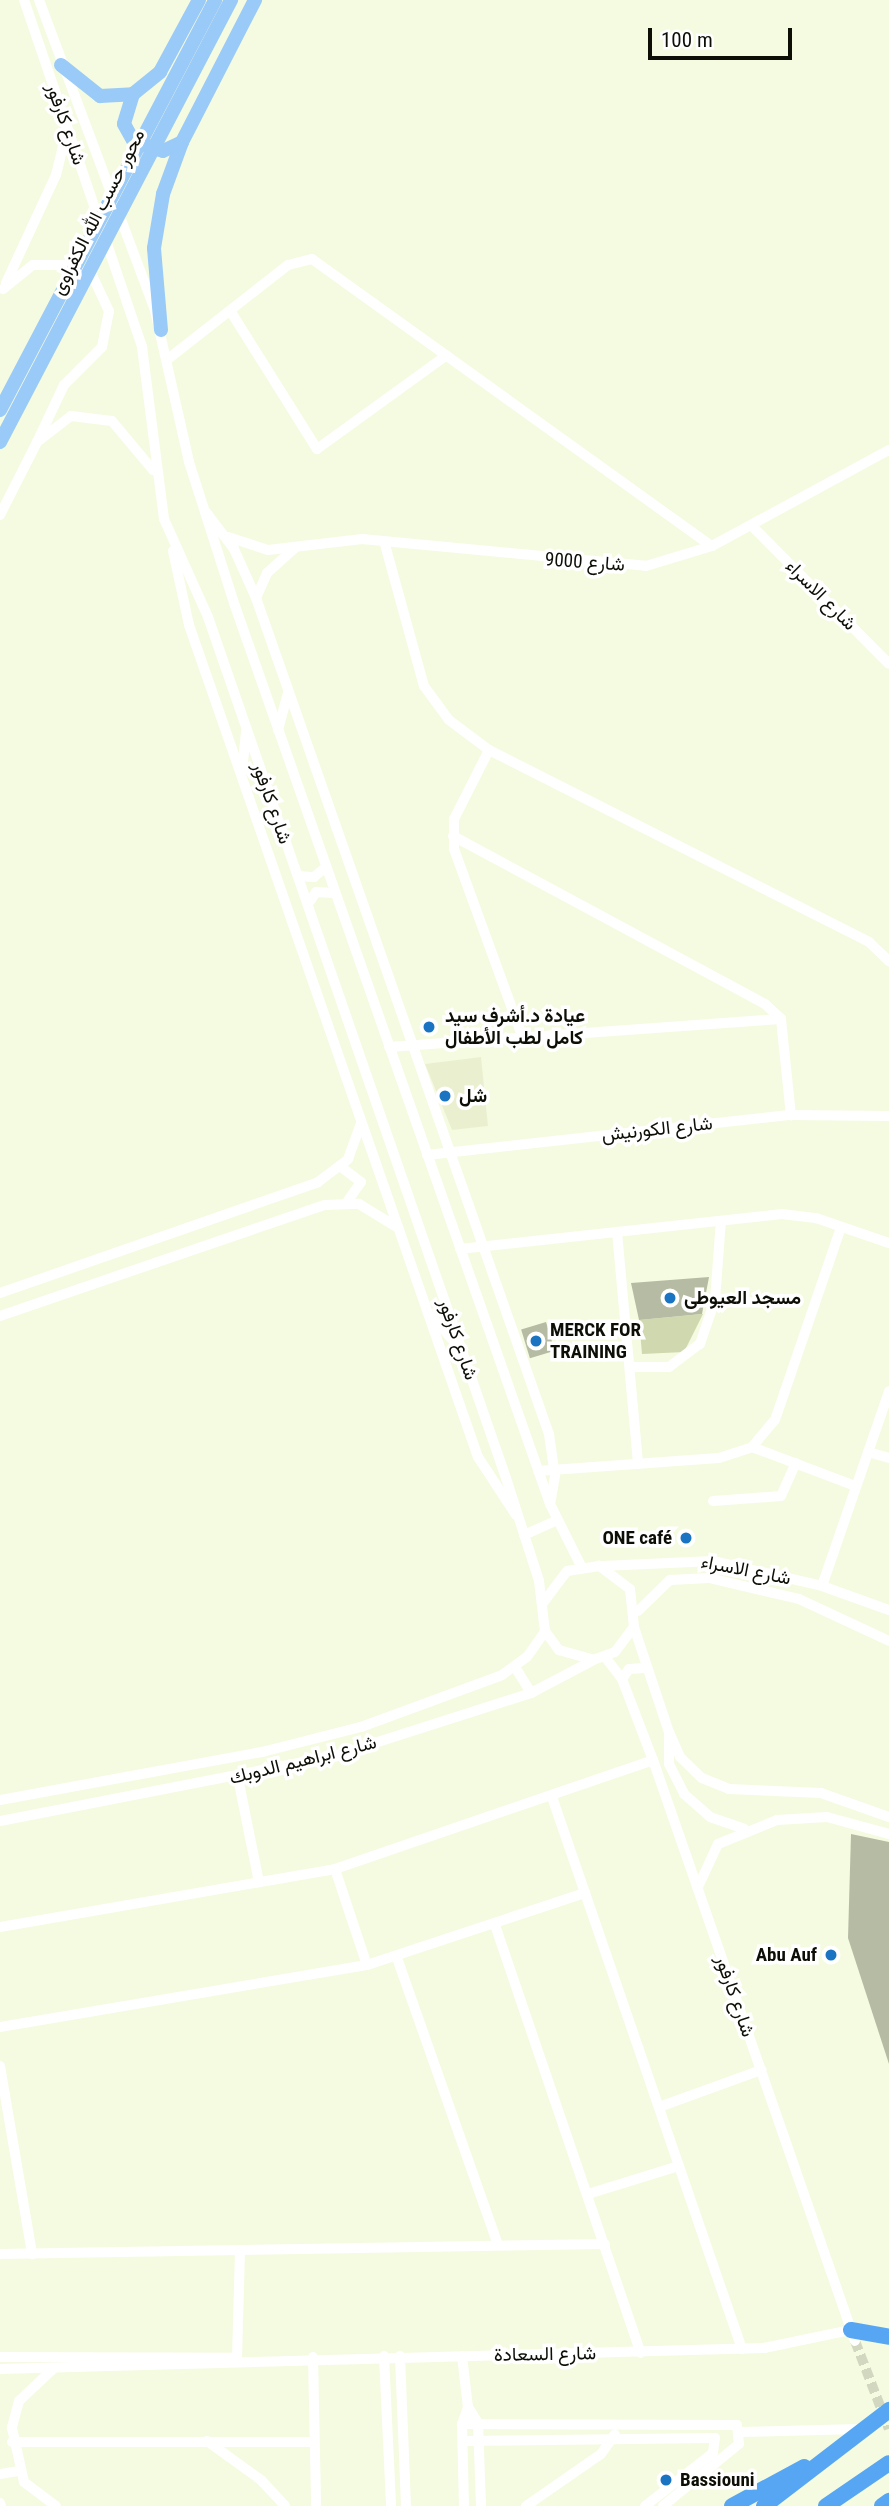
<!DOCTYPE html>
<meta charset="utf-8">
<style>
body{margin:0}
#map{position:relative;width:889px;height:2506px;overflow:hidden;background:#f5fbe1;font-family:"Roboto Condensed",Vazirmatn,sans-serif}
div>[style]{position:absolute}
.built>*{inset:0;background:#eaf0cf}
.green>*{inset:0;background:#cfd8af}
.building>*{inset:0;background:#b6bca3;transform-origin:0 0}
.minor-tunnel>*{height:10px;margin-top:-5px;transform-origin:0;background:repeating-linear-gradient(90deg,#d2d8c0 0 10px,transparent 0 15px)}
.minor>*{height:10px;margin:-5px;padding:0 5px;transform-origin:5px;border-radius:5px;background:#fff}
.major>*{height:14px;margin:-7px;padding:0 7px;transform-origin:7px;border-radius:7px;background:#9acaf8}
.highway>*{height:16px;margin:-8px;padding:0 8px;transform-origin:8px;border-radius:8px;background:#57a6f4}
.dots>*{width:19px;height:19px;translate:-50% -50%;box-sizing:border-box;border:4px solid #fff;border-radius:50%}
span{translate:-50% -50%;white-space:nowrap;text-align:center;line-height:1.15;-webkit-text-stroke:7px #fff;paint-order:stroke}
.street-label{font-size:19px;color:#0d0f07}
.poi-label{font-size:19px;color:#0d0f07;font-weight:700}
.left{translate:0 -50%;text-align:left}
.right{translate:-100% -50%;text-align:right}
.scale{position:absolute;left:648px;top:28px;width:144px;height:32px;box-sizing:border-box;border:4px solid #0d0f07;border-top:0;padding-left:9px;font-size:21px;line-height:24px;white-space:nowrap;color:#0d0f07;-webkit-text-stroke:5px #fff;paint-order:stroke}
</style>
<div id="map">
<div class="built">
<i style="clip-path:polygon(481px 1057px,488px 1126px,452px 1130px,425px 1064px)"></i>
</div>
<div class="green">
<i style="clip-path:polygon(703px 1314px,684px 1352px,642px 1354px,639px 1320px)"></i>
</div>
<div class="building">
<i style="clip-path:polygon(709px 1277px,702px 1314px,639px 1320px,631px 1283px)"></i>
<i style="left:546px;top:1322px;width:30px;height:26px;rotate:73deg"></i>
<i style="clip-path:polygon(851px 1834px,889px 1842px,889px 2064px,848px 1938px)"></i>
</div>
<div class="minor-tunnel">
<i style="left:855px;top:2341px;width:94px;rotate:68.9deg"></i>
</div>
<div class="minor">
<i style="left:24px;top:0;width:367px;rotate:71.2deg"></i>
<i style="left:142px;top:347px;width:173px;rotate:82.7deg"></i>
<i style="left:164px;top:519px;width:107px;rotate:65.8deg"></i>
<i style="left:208px;top:617px;width:911px;rotate:70.91deg"></i>
<i style="left:506px;top:1478px;width:108px;rotate:72.2deg"></i>
<i style="left:539px;top:1581px;width:50px;rotate:83.2deg"></i>
<i style="left:545px;top:1631px;width:24px;rotate:54deg"></i>
<i style="left:559px;top:1650px;width:35px;rotate:16deg"></i>
<i style="left:593px;top:1660px;width:23px;rotate:-20deg"></i>
<i style="left:615px;top:1652px;width:31px;rotate:-53deg"></i>
<i style="left:634px;top:1627px;width:38px;rotate:-96deg"></i>
<i style="left:630px;top:1589px;width:39px;rotate:-143deg"></i>
<i style="left:599px;top:1566px;width:32px;rotate:171deg"></i>
<i style="left:567px;top:1571px;width:40px;rotate:127deg"></i>
<i style="left:39px;top:0;width:332px;rotate:69.5deg"></i>
<i style="left:155px;top:311px;width:155px;rotate:77.3deg"></i>
<i style="left:189px;top:462px;width:151px;rotate:72.3deg"></i>
<i style="left:235px;top:606px;width:952px;rotate:70.67deg"></i>
<i style="left:550px;top:1504px;width:69px;rotate:63.4deg"></i>
<i style="left:6px;top:283px;width:119px;rotate:-65.2deg"></i>
<i style="left:56px;top:175px;width:46px;rotate:-76.3deg"></i>
<i style="left:3px;top:289px;width:38px;rotate:-39deg"></i>
<i style="left:33px;top:265px;width:38px"></i>
<i style="left:71px;top:265px;width:25px;rotate:29deg"></i>
<i style="left:93px;top:277px;width:38px;rotate:65deg"></i>
<i style="left:109px;top:311px;width:37px;rotate:101deg"></i>
<i style="left:102px;top:347px;width:54px;rotate:135deg"></i>
<i style="left:64px;top:385px;width:63px;rotate:115.3deg"></i>
<i style="left:231px;top:312px;width:162px;rotate:57.9deg"></i>
<i style="left:317px;top:449px;width:160px;rotate:-35.9deg"></i>
<i style="left:168px;top:359px;width:152px;rotate:-38.1deg"></i>
<i style="left:288px;top:265px;width:25px;rotate:-14deg"></i>
<i style="left:312px;top:259px;width:492px;rotate:35.7deg"></i>
<i style="left:206px;top:512px;width:46px;rotate:52.9deg"></i>
<i style="left:234px;top:549px;width:54px;rotate:65.8deg"></i>
<i style="left:256px;top:598px;width:886px;rotate:70.69deg"></i>
<i style="left:549px;top:1434px;width:42px;rotate:81.9deg"></i>
<i style="left:555px;top:1476px;width:28px;rotate:100deg"></i>
<i style="left:0;top:515px;width:82px;rotate:-63.1deg"></i>
<i style="left:37px;top:442px;width:43px;rotate:-37.4deg"></i>
<i style="left:71px;top:416px;width:41px;rotate:7deg"></i>
<i style="left:112px;top:421px;width:64px;rotate:50.1deg"></i>
<i style="left:752px;top:526px;width:194px;rotate:45.2deg"></i>
<i style="left:228px;top:537px;width:42px;rotate:18deg"></i>
<i style="left:268px;top:550px;width:95px;rotate:-6.7deg"></i>
<i style="left:362px;top:539px;width:285px;rotate:5.4deg"></i>
<i style="left:646px;top:566px;width:69px;rotate:-16.9deg"></i>
<i style="left:712px;top:546px;width:201px;rotate:-28.5deg"></i>
<i style="left:384px;top:541px;width:150px;rotate:74.6deg"></i>
<i style="left:424px;top:686px;width:42px;rotate:53.7deg"></i>
<i style="left:449px;top:720px;width:50px;rotate:36.9deg"></i>
<i style="left:489px;top:750px;width:426px;rotate:26.8deg"></i>
<i style="left:869px;top:942px;width:28px;rotate:44deg"></i>
<i style="left:173px;top:551px;width:76px;rotate:77.8deg"></i>
<i style="left:189px;top:625px;width:881px;rotate:70.85deg"></i>
<i style="left:478px;top:1457px;width:69px;rotate:56.8deg"></i>
<i style="left:256px;top:598px;width:27px;rotate:-66deg"></i>
<i style="left:267px;top:573px;width:36px;rotate:-42deg"></i>
<i style="left:278px;top:730px;width:39px;rotate:-75deg"></i>
<i style="left:489px;top:750px;width:77px;rotate:116.9deg"></i>
<i style="left:454px;top:819px;width:30px;rotate:90deg"></i>
<i style="left:454px;top:849px;width:204px;rotate:70deg"></i>
<i style="left:242px;top:772px;width:40px;rotate:-84.3deg"></i>
<i style="left:453px;top:836px;width:354px;rotate:28.3deg"></i>
<i style="left:765px;top:1004px;width:22px;rotate:43deg"></i>
<i style="left:781px;top:1019px;width:97px;rotate:84.1deg"></i>
<i style="left:298px;top:876px;width:16px;rotate:4deg"></i>
<i style="left:314px;top:877px;width:16px;rotate:-40deg"></i>
<i style="left:308px;top:904px;width:14px;rotate:-56deg"></i>
<i style="left:316px;top:892px;width:18px;rotate:3deg"></i>
<i style="left:389px;top:1047px;width:393px;rotate:-4.1deg"></i>
<i style="left:427px;top:1155px;width:366px;rotate:-6.3deg"></i>
<i style="left:791px;top:1115px;width:98px;rotate:0.6deg"></i>
<i style="left:341px;top:1167px;width:25px;rotate:37deg"></i>
<i style="left:361px;top:1182px;width:24px;rotate:125deg"></i>
<i style="left:617px;top:1232px;width:233px;rotate:84.8deg"></i>
<i style="left:460px;top:1249px;width:324px;rotate:-6.2deg"></i>
<i style="left:782px;top:1214px;width:34px;rotate:7deg"></i>
<i style="left:816px;top:1218px;width:77px;rotate:18.9deg"></i>
<i style="left:0;top:1293px;width:337px;rotate:-19.2deg"></i>
<i style="left:318px;top:1182px;width:38px;rotate:-37deg"></i>
<i style="left:348px;top:1159px;width:37px;rotate:-70deg"></i>
<i style="left:0;top:1316px;width:343px;rotate:-18.9deg"></i>
<i style="left:325px;top:1205px;width:34px;rotate:-2deg"></i>
<i style="left:359px;top:1204px;width:42px;rotate:31.4deg"></i>
<i style="left:431px;top:1316px;width:40px;rotate:48deg"></i>
<i style="left:633px;top:1367px;width:36px"></i>
<i style="left:669px;top:1367px;width:39px;rotate:-37deg"></i>
<i style="left:700px;top:1344px;width:46px;rotate:-71.2deg"></i>
<i style="left:715px;top:1300px;width:79px;rotate:-85.7deg"></i>
<i style="left:752px;top:1447px;width:110px;rotate:20.7deg"></i>
<i style="left:868px;top:1452px;width:22px;rotate:16deg"></i>
<i style="left:538px;top:1471px;width:181px;rotate:-4.1deg"></i>
<i style="left:719px;top:1458px;width:35px;rotate:-18deg"></i>
<i style="left:752px;top:1447px;width:35px;rotate:-50deg"></i>
<i style="left:775px;top:1420px;width:204px;rotate:-71.1deg"></i>
<i style="left:713px;top:1501px;width:68px;rotate:-4.2deg"></i>
<i style="left:781px;top:1496px;width:36px;rotate:-66deg"></i>
<i style="left:524px;top:1535px;width:35px;rotate:-24deg"></i>
<i style="left:602px;top:1566px;width:112px;rotate:-2.6deg"></i>
<i style="left:714px;top:1561px;width:111px;rotate:13deg"></i>
<i style="left:822px;top:1586px;width:71px;rotate:19.7deg"></i>
<i style="left:822px;top:1586px;width:206px;rotate:-71deg"></i>
<i style="left:638px;top:1611px;width:45px;rotate:-44.1deg"></i>
<i style="left:670px;top:1580px;width:39px;rotate:-3deg"></i>
<i style="left:709px;top:1578px;width:92px;rotate:13.1deg"></i>
<i style="left:799px;top:1599px;width:99px;rotate:25deg"></i>
<i style="left:634px;top:1627px;width:111px;rotate:71.6deg"></i>
<i style="left:669px;top:1732px;width:27px;rotate:66deg"></i>
<i style="left:680px;top:1757px;width:30px;rotate:44deg"></i>
<i style="left:702px;top:1778px;width:29px;rotate:22deg"></i>
<i style="left:729px;top:1789px;width:92px;rotate:2.5deg"></i>
<i style="left:821px;top:1793px;width:72px;rotate:19.4deg"></i>
<i style="left:605px;top:1657px;width:28px;rotate:52deg"></i>
<i style="left:622px;top:1679px;width:87px;rotate:69.1deg"></i>
<i style="left:653px;top:1760px;width:615px;rotate:70.83deg"></i>
<i style="left:515px;top:1667px;width:31px;rotate:58deg"></i>
<i style="left:622px;top:1679px;width:12px;rotate:-55deg"></i>
<i style="left:629px;top:1669px;width:15px;rotate:-4deg"></i>
<i style="left:669px;top:1734px;width:30px;rotate:90deg"></i>
<i style="left:669px;top:1764px;width:34px;rotate:63deg"></i>
<i style="left:684px;top:1794px;width:35px;rotate:41deg"></i>
<i style="left:710px;top:1817px;width:36px;rotate:19deg"></i>
<i style="left:238px;top:1778px;width:106px;rotate:78.6deg"></i>
<i style="left:552px;top:1797px;width:584px;rotate:71.01deg"></i>
<i style="left:0;top:1800px;width:270px;rotate:-10.4deg"></i>
<i style="left:266px;top:1751px;width:98px;rotate:-14.2deg"></i>
<i style="left:361px;top:1727px;width:150px;rotate:-20.2deg"></i>
<i style="left:502px;top:1675px;width:31px;rotate:-36deg"></i>
<i style="left:527px;top:1657px;width:32px;rotate:-55deg"></i>
<i style="left:0;top:1821px;width:340px;rotate:-11deg"></i>
<i style="left:334px;top:1756px;width:207px;rotate:-17.7deg"></i>
<i style="left:531px;top:1693px;width:69px;rotate:-27.7deg"></i>
<i style="left:335px;top:1869px;width:101px;rotate:71.6deg"></i>
<i style="left:698px;top:1887px;width:47px;rotate:-65.1deg"></i>
<i style="left:718px;top:1844px;width:64px;rotate:-22.1deg"></i>
<i style="left:777px;top:1820px;width:50px;rotate:-3.4deg"></i>
<i style="left:827px;top:1817px;width:64px;rotate:15.3deg"></i>
<i style="left:495px;top:1925px;width:452px;rotate:71.2deg"></i>
<i style="left:0;top:1927px;width:340px;rotate:-9.8deg"></i>
<i style="left:335px;top:1869px;width:336px;rotate:-18.9deg"></i>
<i style="left:397px;top:1958px;width:304px;rotate:70.6deg"></i>
<i style="left:0;top:2027px;width:372px;rotate:-9.6deg"></i>
<i style="left:367px;top:1965px;width:230px;rotate:-18.3deg"></i>
<i style="left:0;top:2066px;width:191px;rotate:80.3deg"></i>
<i style="left:659px;top:2107px;width:109px;rotate:-19.9deg"></i>
<i style="left:588px;top:2194px;width:95px;rotate:-17.1deg"></i>
<i style="left:0;top:2254px;width:605px;rotate:-0.95deg"></i>
<i style="left:384px;top:2356px;width:150px;rotate:87.3deg"></i>
<i style="left:400px;top:2356px;width:150px;rotate:87.7deg"></i>
<i style="left:462px;top:2356px;width:51px;rotate:83.3deg"></i>
<i style="left:468px;top:2407px;width:18px;rotate:109deg"></i>
<i style="left:462px;top:2424px;width:82px;rotate:88.6deg"></i>
<i style="left:0;top:2357px;width:237px;rotate:0.2deg"></i>
<i style="left:313px;top:2357px;width:149px;rotate:88.8deg"></i>
<i style="left:237px;top:2358px;width:107px;rotate:-88.4deg"></i>
<i style="left:54px;top:2368px;width:48px;rotate:136.7deg"></i>
<i style="left:19px;top:2401px;width:28px;rotate:105deg"></i>
<i style="left:12px;top:2428px;width:55px;rotate:77.5deg"></i>
<i style="left:24px;top:2482px;width:40px;rotate:37deg"></i>
<i style="left:0;top:2369px;width:764px;rotate:-1.57deg"></i>
<i style="left:764px;top:2348px;width:89px;rotate:-11.7deg"></i>
<i style="left:468px;top:2407px;width:19px;rotate:58deg"></i>
<i style="left:478px;top:2423px;width:83px;rotate:87.9deg"></i>
<i style="left:462px;top:2424px;width:275px;rotate:0.2deg"></i>
<i style="left:737px;top:2425px;width:19px;rotate:84deg"></i>
<i style="left:739px;top:2444px;width:98px;rotate:140.8deg"></i>
<i style="left:741px;top:2432px;width:119px;rotate:-1.4deg"></i>
<i style="left:207px;top:2441px;width:67px;rotate:35.8deg"></i>
<i style="left:261px;top:2480px;width:35px;rotate:47deg"></i>
<i style="left:463px;top:2441px;width:252px;rotate:-0.7deg"></i>
<i style="left:715px;top:2438px;width:15px;rotate:98deg"></i>
<i style="left:713px;top:2453px;width:86px;rotate:142.1deg"></i>
<i style="left:12px;top:2442px;width:302px"></i>
<i style="left:0;top:2474px;width:18px;rotate:-9deg"></i>
<i style="left:0;top:2503px;width:3px;rotate:72deg"></i>
<i style="left:526px;top:2506px;width:91px;rotate:-34.7deg"></i>
<i style="left:601px;top:2454px;width:24px;rotate:-55deg"></i>
</div>
<div class="major">
<i style="left:61px;top:65px;width:50px;rotate:38.5deg"></i>
<i style="left:100px;top:96px;width:33px;rotate:-3deg"></i>
<i style="left:133px;top:94px;width:35px;rotate:-39deg"></i>
<i style="left:160px;top:72px;width:82px;rotate:-61.6deg"></i>
<i style="left:133px;top:94px;width:31px;rotate:107deg"></i>
<i style="left:124px;top:124px;width:21px;rotate:61deg"></i>
<i style="left:134px;top:142px;width:30px;rotate:17deg"></i>
<i style="left:163px;top:151px;width:21px;rotate:-25deg"></i>
<i style="left:161px;top:330px;width:82px;rotate:-94.9deg"></i>
<i style="left:154px;top:248px;width:55px;rotate:-80.5deg"></i>
<i style="left:163px;top:194px;width:55px;rotate:-69.9deg"></i>
<i style="left:182px;top:142px;width:160px;rotate:-62.8deg"></i>
<i style="left:0;top:410px;width:463px;rotate:-62.3deg"></i>
<i style="left:0;top:442px;width:499px;rotate:-62.4deg"></i>
</div>
<div class="highway">
<i style="left:851px;top:2330px;width:39px;rotate:10deg"></i>
<i style="left:732px;top:2506px;width:82px;rotate:-28.4deg"></i>
<i style="left:764px;top:2506px;width:158px;rotate:-37.5deg"></i>
<i style="left:826px;top:2506px;width:76px;rotate:-34.3deg"></i>
<i style="left:882px;top:2506px;width:9px;rotate:-36deg"></i>
</div>
<div class="dots">
<i style="left:429px;top:1027px;background:#1a74c1"></i>
<i style="left:445px;top:1096px;background:#1a74c1"></i>
<i style="left:670px;top:1298px;background:#1a74c1"></i>
<i style="left:536px;top:1341px;background:#1a74c1"></i>
<i style="left:686px;top:1538px;background:#1a74c1"></i>
<i style="left:831px;top:1955px;background:#1a74c1"></i>
<i style="left:666px;top:2480px;background:#1a74c1"></i>
</div>
<div class="street-label">
<span style="left:66px;top:124px;rotate:71deg">شارع كارفور</span>
<span style="left:98px;top:212px;rotate:-63deg">محور حسب الله الكفراوى</span>
<span style="left:585px;top:562px;rotate:4deg">شارع 9000</span>
<span style="left:821px;top:595px;rotate:45deg">شارع الاسراء</span>
<span style="left:272px;top:803px;rotate:71deg">شارع كارفور</span>
<span style="left:657px;top:1129px;rotate:-6deg">شارع الكورنيش</span>
<span style="left:458px;top:1339px;rotate:71deg">شارع كارفور</span>
<span style="left:746px;top:1570px;rotate:11deg">شارع الاسراء</span>
<span style="left:303px;top:1760px;rotate:-14deg">شارع ابراهيم الدوبك</span>
<span style="left:735px;top:1996px;rotate:71deg">شارع كارفور</span>
<span style="left:545px;top:2354px;rotate:-1deg">شارع السعادة</span>
</div>
<div class="poi-label">
<span class="left" style="left:445px;top:1027px">عيادة د.أشرف سيد<br>كامل لطب الأطفال</span>
<span class="left" style="left:459px;top:1096px">شل</span>
<span class="left" style="left:684px;top:1298px">مسجد العيوطى</span>
<span class="left" style="left:550px;top:1341px">MERCK FOR<br>TRAINING</span>
<span class="right" style="left:672px;top:1538px">ONE café</span>
<span class="right" style="left:817px;top:1955px">Abu Auf</span>
<span class="left" style="left:680px;top:2480px">Bassiouni</span>
</div>
<div class="scale">100 m</div>
</div>
